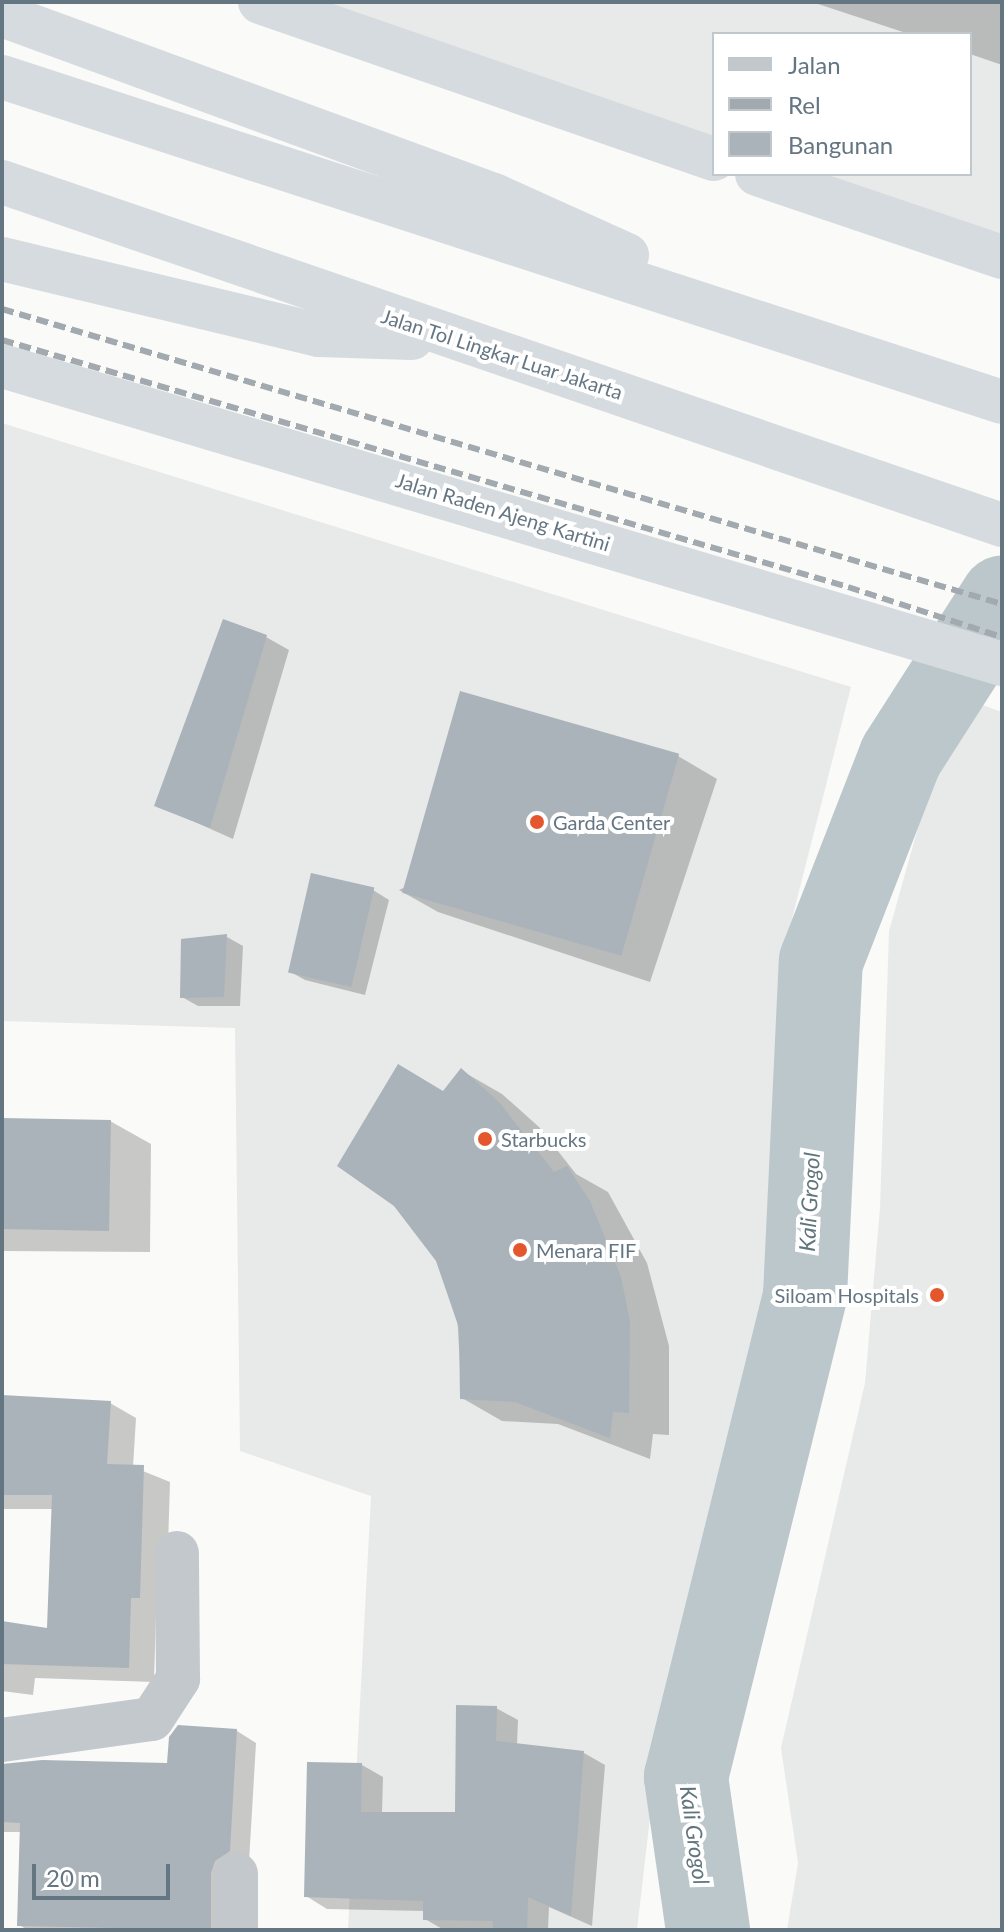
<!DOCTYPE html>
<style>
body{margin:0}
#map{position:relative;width:1004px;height:1932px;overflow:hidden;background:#fafaf8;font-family:Lato,sans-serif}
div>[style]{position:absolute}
.built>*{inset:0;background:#e8e9e9}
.shadow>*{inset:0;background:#0003}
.river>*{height:84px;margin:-42px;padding:0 42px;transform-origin:42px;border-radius:42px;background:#bbc7cb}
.building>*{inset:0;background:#aab3b9;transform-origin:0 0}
.minor>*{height:44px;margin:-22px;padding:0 22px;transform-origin:22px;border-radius:22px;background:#c3c8cc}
.highway>*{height:44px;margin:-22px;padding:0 22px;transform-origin:22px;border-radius:22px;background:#d6dbdf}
.rail>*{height:6px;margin-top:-3px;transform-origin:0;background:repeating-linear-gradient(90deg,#a2aab0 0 12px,transparent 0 18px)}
.dots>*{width:22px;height:22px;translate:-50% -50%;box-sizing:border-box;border:4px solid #fff;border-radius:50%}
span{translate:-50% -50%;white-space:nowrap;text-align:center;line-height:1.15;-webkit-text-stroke:8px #fff;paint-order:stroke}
.street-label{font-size:20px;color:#657683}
.poi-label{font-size:20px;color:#657683}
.left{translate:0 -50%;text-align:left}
.right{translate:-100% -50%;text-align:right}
.water-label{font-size:22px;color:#60757c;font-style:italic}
.frame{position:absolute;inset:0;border:4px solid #657683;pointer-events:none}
.legend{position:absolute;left:712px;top:32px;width:260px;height:144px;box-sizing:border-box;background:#fff;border:2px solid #c1c8cd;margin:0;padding:10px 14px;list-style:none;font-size:24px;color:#657683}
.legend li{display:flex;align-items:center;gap:16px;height:40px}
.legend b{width:40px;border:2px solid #c1c8cd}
.scale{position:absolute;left:32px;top:1864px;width:138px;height:36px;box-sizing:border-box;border:4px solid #657683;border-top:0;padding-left:10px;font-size:24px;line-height:28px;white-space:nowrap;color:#657683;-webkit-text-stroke:6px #fff;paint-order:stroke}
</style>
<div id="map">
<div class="built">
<i style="clip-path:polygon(304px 2px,1002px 2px,1002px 253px,782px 174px,970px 174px,970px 34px,714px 34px,714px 150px)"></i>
<i style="clip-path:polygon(2px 423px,851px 687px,783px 954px,783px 1007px,802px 1201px,798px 1264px,710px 1510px,659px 1740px,637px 1930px,348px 1930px,371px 1496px,240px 1451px,235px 1028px,2px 1021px)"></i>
<i style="clip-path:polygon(968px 700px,1002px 712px,1002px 1930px,787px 1930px,798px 1863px,781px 1748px,865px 1383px,880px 1208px,889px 931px,919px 824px)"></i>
</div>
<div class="shadow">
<i style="clip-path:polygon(812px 2px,1002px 2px,1002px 65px,970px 54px,970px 34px,909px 34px)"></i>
<i style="clip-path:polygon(266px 637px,289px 650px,233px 839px,157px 805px)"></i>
<i style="clip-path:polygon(678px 756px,717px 779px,650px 982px,438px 912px,399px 890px)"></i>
<i style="clip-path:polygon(373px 890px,389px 900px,365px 995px,305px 980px,289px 971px)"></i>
<i style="clip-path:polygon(227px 937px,243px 946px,240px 1006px,198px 1006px,182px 997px)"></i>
<i style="clip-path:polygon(462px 1071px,502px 1094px,539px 1127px,576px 1174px,608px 1192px,647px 1263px,669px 1346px,669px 1435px,653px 1434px,650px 1459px,558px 1424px,502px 1421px,462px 1398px,444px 1093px)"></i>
<i style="clip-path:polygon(2px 1120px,110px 1121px,151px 1144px,150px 1252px,2px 1251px)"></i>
<i style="clip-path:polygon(2px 1396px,110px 1403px,136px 1418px,133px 1467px,170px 1482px,166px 1612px,156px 1612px,154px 1682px,35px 1678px,33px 1695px,2px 1691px,2px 1623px,49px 1630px,53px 1509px,2px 1509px)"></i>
<i style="clip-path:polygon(496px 1708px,518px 1720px,517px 1745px,584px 1753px,605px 1765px,592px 1926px,549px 1907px,548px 1930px,444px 1930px,425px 1919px,425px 1911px,327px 1909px,306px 1896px,362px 1765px,383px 1777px,382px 1814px,457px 1814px)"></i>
<i style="clip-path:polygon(237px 1731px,256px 1743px,249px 1862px,232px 1930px,28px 1930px,19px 1925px,21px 1832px,2px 1832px,2px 1766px,169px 1765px)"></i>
</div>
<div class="river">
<i style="left:708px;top:1930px;width:155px;rotate:-98.2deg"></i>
<i style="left:686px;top:1777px;width:496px;rotate:-76.1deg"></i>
<i style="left:805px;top:1296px;width:335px;rotate:-87.3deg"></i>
<i style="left:821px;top:961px;width:220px;rotate:-68.7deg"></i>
<i style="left:901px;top:756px;width:188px;rotate:-57.4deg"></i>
</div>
<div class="building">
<i style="clip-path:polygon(223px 619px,267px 635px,210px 828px,154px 806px)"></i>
<i style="left:460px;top:691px;width:228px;height:210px;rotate:16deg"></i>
<i style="left:311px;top:873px;width:65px;height:102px;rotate:13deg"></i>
<i style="clip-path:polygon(227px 934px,224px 997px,180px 998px,181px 939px)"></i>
<i style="clip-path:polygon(398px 1064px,443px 1091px,461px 1068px,499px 1102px,554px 1172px,567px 1166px,590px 1201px,621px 1277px,630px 1322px,629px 1413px,613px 1412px,610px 1438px,515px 1402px,460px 1399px,459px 1328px,436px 1261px,394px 1206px,337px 1166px)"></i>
<i style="left:2px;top:1118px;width:109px;height:111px;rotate:1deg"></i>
<i style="clip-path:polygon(2px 1395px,111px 1401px,107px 1464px,144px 1465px,140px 1598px,131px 1598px,129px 1668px,2px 1664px,2px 1621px,47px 1628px,52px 1495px,2px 1495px)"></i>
<i style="clip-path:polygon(456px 1705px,497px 1706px,496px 1741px,584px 1751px,571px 1916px,528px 1897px,527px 1930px,493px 1930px,493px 1921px,423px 1920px,423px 1901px,304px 1897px,307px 1762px,362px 1763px,361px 1812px,455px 1812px)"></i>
<i style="clip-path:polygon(178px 1725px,237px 1729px,230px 1851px,215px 1861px,211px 1873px,211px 1930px,17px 1926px,20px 1823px,2px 1822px,2px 1764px,42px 1760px,167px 1763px,169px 1737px)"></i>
</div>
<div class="minor">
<i style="left:2px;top:1740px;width:151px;rotate:-8deg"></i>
<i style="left:152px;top:1719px;width:48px;rotate:-57deg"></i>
<i style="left:178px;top:1679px;width:126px;rotate:-90.5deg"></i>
<i style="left:236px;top:1874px;width:56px;rotate:90deg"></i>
</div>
<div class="highway">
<i style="left:260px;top:2px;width:480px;rotate:19.1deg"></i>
<i style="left:2px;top:15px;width:524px;rotate:20.1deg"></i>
<i style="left:494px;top:195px;width:146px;rotate:24.3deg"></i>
<i style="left:2px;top:77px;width:1051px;rotate:18deg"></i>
<i style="left:757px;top:174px;width:259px;rotate:18.7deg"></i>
<i style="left:2px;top:182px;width:1057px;rotate:18.93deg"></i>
<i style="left:2px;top:259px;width:326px;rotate:13.5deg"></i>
<i style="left:319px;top:335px;width:93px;rotate:1.8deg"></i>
<i style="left:2px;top:366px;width:1043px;rotate:16.59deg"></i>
</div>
<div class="rail">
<i style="left:2px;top:309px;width:1043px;rotate:16.44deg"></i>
<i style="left:2px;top:340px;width:881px;rotate:16.28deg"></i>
<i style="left:848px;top:587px;width:162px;rotate:18deg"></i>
</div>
<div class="dots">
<i style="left:537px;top:822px;background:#e4572e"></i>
<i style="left:485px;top:1139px;background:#e4572e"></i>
<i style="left:520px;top:1250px;background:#e4572e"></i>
<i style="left:937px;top:1295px;background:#e4572e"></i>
</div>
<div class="street-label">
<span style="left:502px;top:354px;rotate:18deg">Jalan Tol Lingkar Luar Jakarta</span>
<span style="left:503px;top:512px;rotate:17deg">Jalan Raden Ajeng Kartini</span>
</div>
<div class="poi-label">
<span class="left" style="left:553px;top:822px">Garda Center</span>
<span class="left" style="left:501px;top:1139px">Starbucks</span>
<span class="left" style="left:536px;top:1250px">Menara FIF</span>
<span class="right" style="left:919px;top:1295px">Siloam Hospitals</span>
</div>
<div class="water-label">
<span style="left:809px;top:1202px;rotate:-87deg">Kali Grogol</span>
<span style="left:695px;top:1835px;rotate:82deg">Kali Grogol</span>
</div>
<div class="frame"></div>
<ul class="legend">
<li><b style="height:10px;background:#c3c8cc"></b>Jalan</li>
<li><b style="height:10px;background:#a2aab0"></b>Rel</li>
<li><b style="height:22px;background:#aab3b9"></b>Bangunan</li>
</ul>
<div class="scale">20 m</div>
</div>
